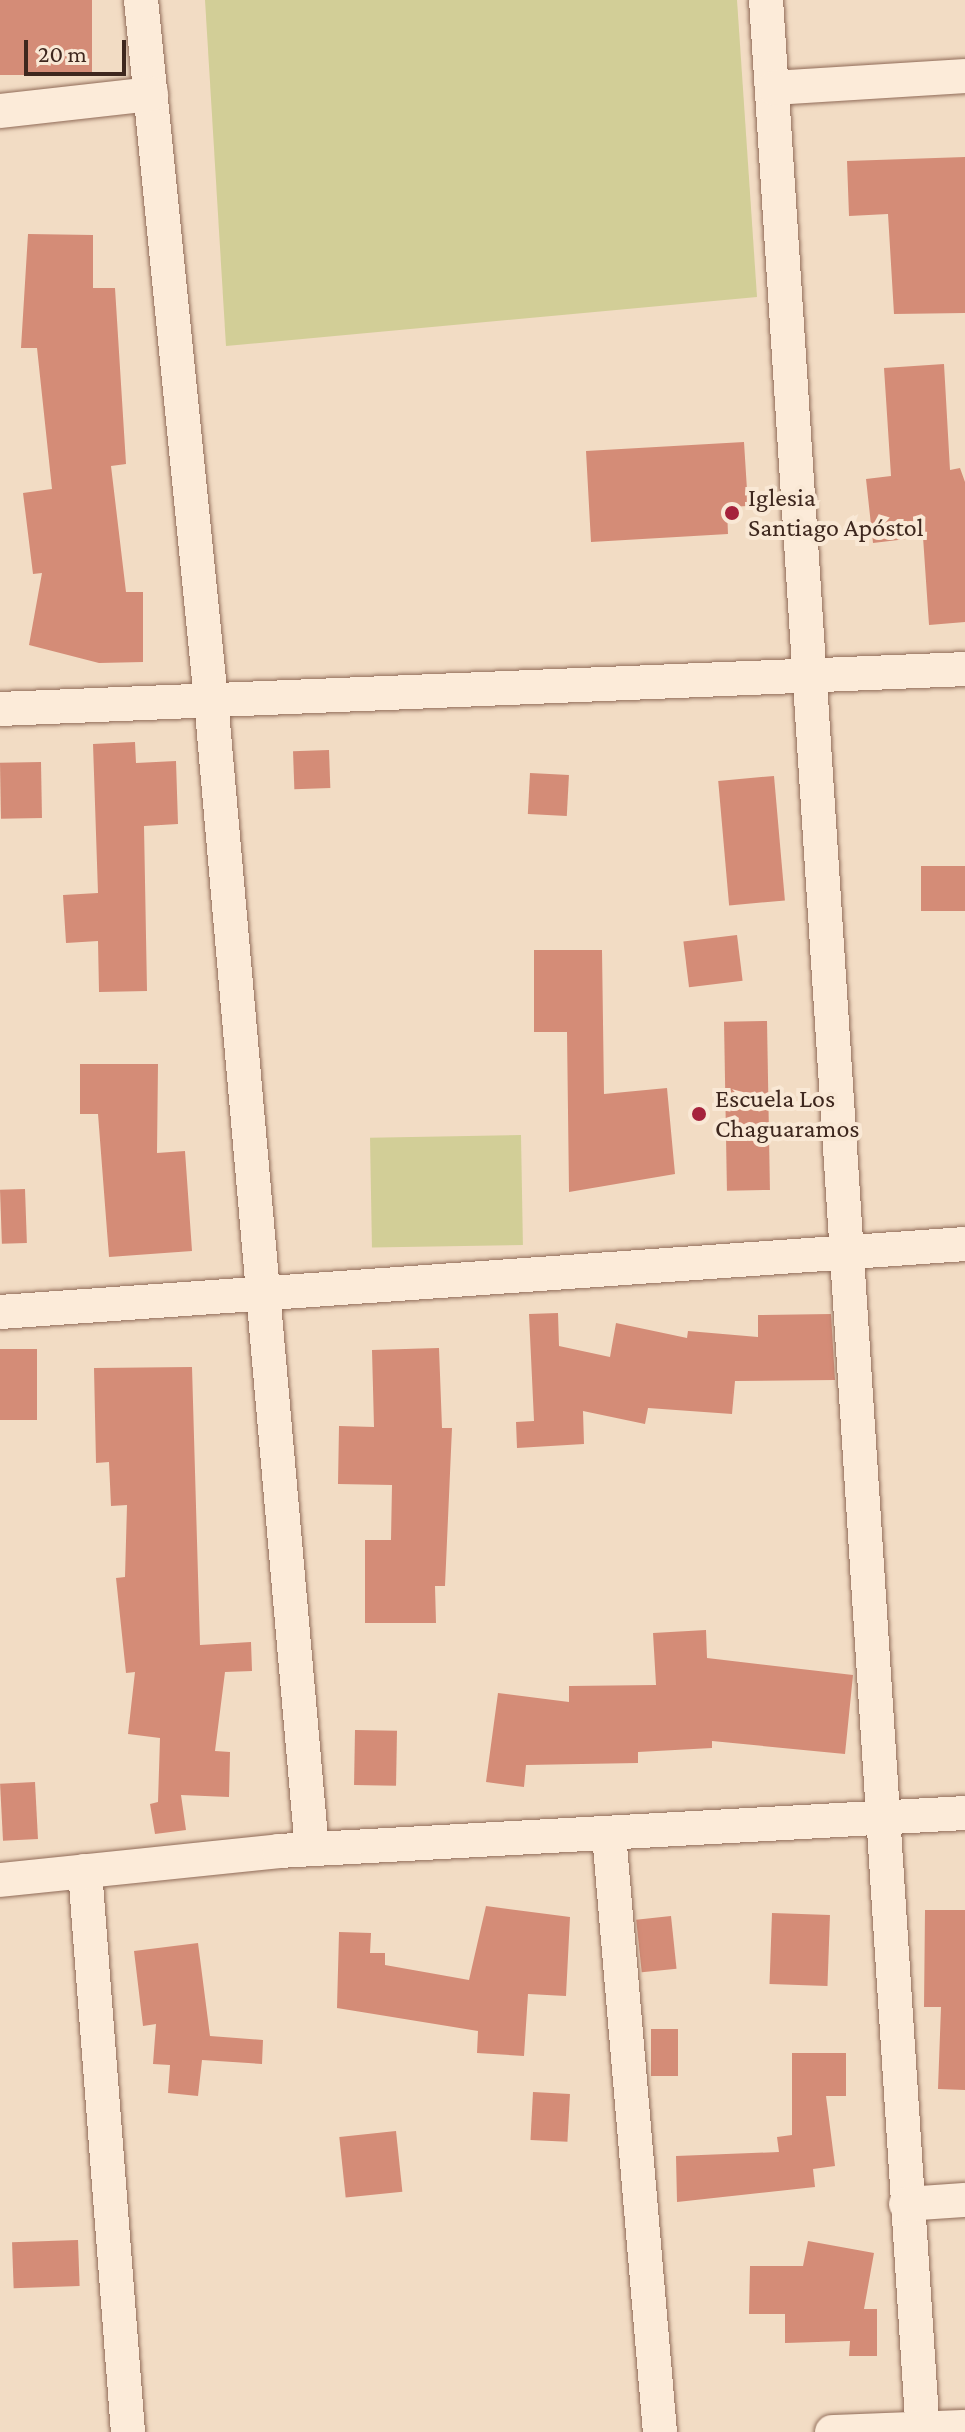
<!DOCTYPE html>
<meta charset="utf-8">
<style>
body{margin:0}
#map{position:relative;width:965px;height:2432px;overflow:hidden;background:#f2dcc4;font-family:"Crimson Pro",serif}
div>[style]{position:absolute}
.green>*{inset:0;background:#d2ce97;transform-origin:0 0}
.building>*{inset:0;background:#d48c77;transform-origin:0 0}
.roads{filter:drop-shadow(0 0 2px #906b58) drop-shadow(0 0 2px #906b58)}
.minor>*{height:34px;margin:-17px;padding:0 17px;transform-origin:17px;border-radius:17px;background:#fcebd9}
.dots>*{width:22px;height:22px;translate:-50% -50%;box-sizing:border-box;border:4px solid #f9e8d5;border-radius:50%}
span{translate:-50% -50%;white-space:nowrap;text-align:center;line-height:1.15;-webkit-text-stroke:8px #f9e8d5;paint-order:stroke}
.poi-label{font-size:26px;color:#3e271e}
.left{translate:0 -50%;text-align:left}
.scale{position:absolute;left:24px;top:40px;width:102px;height:36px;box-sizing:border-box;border:4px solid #3e271e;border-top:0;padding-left:10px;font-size:24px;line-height:28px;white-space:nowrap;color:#3e271e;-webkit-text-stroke:6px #f9e8d5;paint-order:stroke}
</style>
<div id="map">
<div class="green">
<i style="clip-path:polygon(205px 0,737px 0,757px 297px,226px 346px)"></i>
<i style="left:521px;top:1135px;width:110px;height:151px;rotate:89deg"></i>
</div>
<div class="building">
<i style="left:0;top:0;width:92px;height:75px"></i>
<i style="clip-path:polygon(965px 157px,965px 313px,894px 314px,888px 214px,849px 216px,847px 161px)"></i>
<i style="clip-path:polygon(28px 234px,93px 235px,93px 288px,115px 288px,126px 464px,111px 466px,126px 592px,143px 592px,143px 662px,99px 663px,29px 645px,42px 573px,33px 574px,23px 493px,52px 489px,37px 348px,21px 348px)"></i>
<i style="clip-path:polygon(944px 364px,950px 470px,960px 468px,965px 482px,965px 622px,929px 625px,923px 537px,873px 543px,866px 479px,891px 476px,884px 368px)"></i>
<i style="clip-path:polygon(744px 442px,748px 506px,727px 507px,728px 534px,591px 542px,586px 451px)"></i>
<i style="clip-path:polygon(135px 742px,136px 763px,176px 761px,178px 824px,144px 826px,147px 991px,99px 992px,98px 941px,66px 943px,63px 895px,98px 893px,93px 744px)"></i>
<i style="left:329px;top:750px;width:38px;height:36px;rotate:88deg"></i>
<i style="left:41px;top:762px;width:56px;height:41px;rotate:89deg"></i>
<i style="left:530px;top:773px;width:39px;height:41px;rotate:3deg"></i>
<i style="left:774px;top:776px;width:125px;height:56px;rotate:85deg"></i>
<i style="left:965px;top:866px;width:45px;height:44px;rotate:90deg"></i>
<i style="left:737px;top:935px;width:46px;height:54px;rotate:83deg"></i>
<i style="clip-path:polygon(534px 950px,602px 950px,604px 1094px,667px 1088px,675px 1174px,569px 1192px,567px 1032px,534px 1032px)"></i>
<i style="left:767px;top:1021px;width:169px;height:43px;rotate:89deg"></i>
<i style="clip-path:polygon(80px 1064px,158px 1064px,157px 1153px,185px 1151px,192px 1251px,109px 1257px,98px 1114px,80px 1114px)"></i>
<i style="left:25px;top:1189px;width:54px;height:25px;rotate:88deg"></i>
<i style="clip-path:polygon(558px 1313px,559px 1346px,610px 1357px,616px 1323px,687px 1338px,688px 1331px,758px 1337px,758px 1315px,831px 1314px,835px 1380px,735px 1381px,732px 1414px,648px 1408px,645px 1424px,583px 1411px,584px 1444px,517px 1448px,516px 1422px,534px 1421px,529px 1314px)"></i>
<i style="clip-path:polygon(439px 1348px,442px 1428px,452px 1428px,445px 1586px,435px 1586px,436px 1623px,365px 1623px,365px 1540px,391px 1540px,392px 1485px,338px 1484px,339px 1426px,374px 1427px,372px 1350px)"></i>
<i style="left:0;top:1349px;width:37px;height:71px"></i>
<i style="clip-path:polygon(192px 1367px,200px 1645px,251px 1642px,252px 1671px,225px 1672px,215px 1751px,230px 1752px,229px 1797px,181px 1795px,186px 1830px,155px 1834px,150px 1804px,158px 1802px,160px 1738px,128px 1734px,135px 1672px,126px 1673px,116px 1578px,125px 1577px,127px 1505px,111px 1506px,109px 1462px,96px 1463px,94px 1368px)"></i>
<i style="clip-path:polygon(706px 1630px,707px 1658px,853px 1675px,845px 1754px,712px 1741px,712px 1748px,638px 1752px,638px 1763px,526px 1765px,524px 1787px,486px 1782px,498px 1693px,569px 1702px,569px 1686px,656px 1685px,653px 1633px)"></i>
<i style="left:355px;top:1730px;width:42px;height:55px;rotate:1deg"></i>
<i style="left:35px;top:1782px;width:57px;height:35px;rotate:87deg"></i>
<i style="clip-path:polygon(486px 1906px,570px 1917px,566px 1996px,528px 1994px,524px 2056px,477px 2053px,478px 2031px,337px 2008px,339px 1932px,371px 1933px,370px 1953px,385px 1953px,385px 1965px,469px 1980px)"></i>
<i style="clip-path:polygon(925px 1910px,965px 1910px,965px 2090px,938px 2089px,941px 2007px,924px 2007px)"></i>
<i style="left:772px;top:1913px;width:58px;height:71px;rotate:2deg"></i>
<i style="left:671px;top:1916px;width:53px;height:35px;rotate:84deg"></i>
<i style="clip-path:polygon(198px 1943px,210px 2036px,263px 2040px,262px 2064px,202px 2060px,198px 2096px,168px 2093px,170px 2065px,153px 2064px,156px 2024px,143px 2026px,134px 1951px)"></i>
<i style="left:651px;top:2029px;width:27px;height:47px"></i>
<i style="clip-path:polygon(792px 2053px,846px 2053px,846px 2096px,826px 2096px,835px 2166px,813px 2169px,815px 2187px,677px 2202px,676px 2156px,779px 2152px,777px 2137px,792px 2135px)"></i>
<i style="left:533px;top:2092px;width:37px;height:48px;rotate:3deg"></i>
<i style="left:396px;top:2131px;width:61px;height:57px;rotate:84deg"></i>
<i style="left:78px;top:2240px;width:46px;height:66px;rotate:88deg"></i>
<i style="clip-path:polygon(808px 2241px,874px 2253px,864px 2309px,877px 2309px,877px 2356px,849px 2356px,850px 2341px,785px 2343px,785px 2314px,749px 2314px,750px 2266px,803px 2266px)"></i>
</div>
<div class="roads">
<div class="minor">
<i style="left:141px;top:0;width:703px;rotate:84.29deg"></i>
<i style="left:211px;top:700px;width:1153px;rotate:84.98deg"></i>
<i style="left:766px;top:0;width:2437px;rotate:86.31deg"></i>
<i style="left:774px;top:88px;width:191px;rotate:-3.6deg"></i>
<i style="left:0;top:111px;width:152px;rotate:-6.4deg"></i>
<i style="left:0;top:709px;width:966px;rotate:-2.37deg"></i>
<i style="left:0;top:1312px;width:967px;rotate:-4.03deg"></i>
<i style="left:609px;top:1834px;width:600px;rotate:85.13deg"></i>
<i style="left:85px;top:1871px;width:563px;rotate:85.62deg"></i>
<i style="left:0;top:1880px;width:281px;rotate:-5.9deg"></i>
<i style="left:279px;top:1851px;width:687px;rotate:-3.17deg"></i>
<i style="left:906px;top:2204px;width:59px;rotate:-3.9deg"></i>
<i style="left:832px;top:2432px;width:133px;rotate:-2.2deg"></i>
</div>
</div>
<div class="dots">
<i style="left:732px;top:513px;background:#a5223c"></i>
<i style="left:699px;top:1114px;background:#a5223c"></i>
</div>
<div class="poi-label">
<span class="left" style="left:748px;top:513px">Iglesia<br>Santiago Apóstol</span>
<span class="left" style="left:715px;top:1114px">Escuela Los<br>Chaguaramos</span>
</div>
<div class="scale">20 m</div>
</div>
